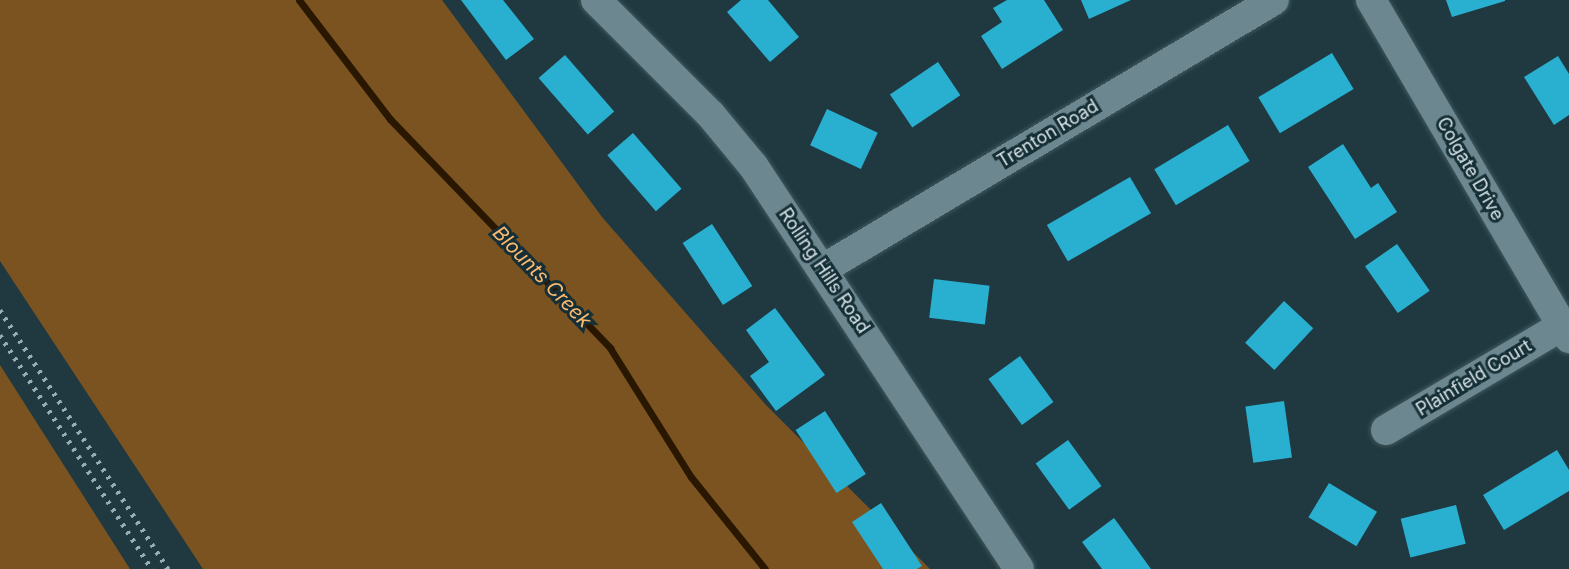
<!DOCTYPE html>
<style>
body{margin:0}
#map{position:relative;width:1569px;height:569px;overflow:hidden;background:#203940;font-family:Inter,sans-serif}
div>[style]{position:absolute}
.green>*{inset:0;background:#7b5320}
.stream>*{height:7px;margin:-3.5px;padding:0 3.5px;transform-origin:3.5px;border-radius:3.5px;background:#291701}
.building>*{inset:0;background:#29b0d0;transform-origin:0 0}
.roads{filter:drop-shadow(0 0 2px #40575d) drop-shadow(0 0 2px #40575d)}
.minor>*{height:30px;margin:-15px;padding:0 15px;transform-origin:15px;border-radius:15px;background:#6c878f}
.rail>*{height:4.5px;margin-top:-2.25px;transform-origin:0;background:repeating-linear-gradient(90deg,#99acb1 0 3px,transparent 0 9px)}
span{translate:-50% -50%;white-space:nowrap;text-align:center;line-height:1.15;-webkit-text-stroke:6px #162f36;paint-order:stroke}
.street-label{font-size:18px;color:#d4e3e7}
.water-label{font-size:20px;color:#fbba70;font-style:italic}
</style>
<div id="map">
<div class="green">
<i style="clip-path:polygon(0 0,442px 0,602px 217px,765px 404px,930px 569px,203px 569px,0 261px)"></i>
<i style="clip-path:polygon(0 365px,130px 569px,0 569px)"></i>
</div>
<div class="stream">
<i style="left:299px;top:0;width:150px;rotate:52.6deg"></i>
<i style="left:390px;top:119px;width:318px;rotate:46.1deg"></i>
<i style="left:610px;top:348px;width:152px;rotate:57.9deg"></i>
<i style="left:691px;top:477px;width:118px;rotate:51.2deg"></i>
</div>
<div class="building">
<i style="clip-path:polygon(461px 0,503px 0,534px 39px,506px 60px)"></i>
<i style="clip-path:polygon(741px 0,768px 0,799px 37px,770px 62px,727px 12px)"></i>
<i style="clip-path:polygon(1007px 0,1044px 0,1063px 30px,1002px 69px,981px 36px,1002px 22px,993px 8px)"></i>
<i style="clip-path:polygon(1081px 0,1131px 0,1089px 19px)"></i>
<i style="clip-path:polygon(1446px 0,1505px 0,1505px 1px,1452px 17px)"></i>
<i style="left:1332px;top:53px;width:42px;height:86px;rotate:59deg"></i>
<i style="left:565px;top:55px;width:75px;height:35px;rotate:49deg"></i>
<i style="clip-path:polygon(1558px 56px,1569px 74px,1569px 115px,1554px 125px,1524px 77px)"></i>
<i style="left:938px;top:62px;width:40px;height:58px;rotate:56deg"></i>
<i style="left:827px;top:109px;width:56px;height:40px;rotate:25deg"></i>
<i style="left:1228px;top:125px;width:42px;height:86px;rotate:59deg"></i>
<i style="left:633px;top:133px;width:74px;height:34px;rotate:49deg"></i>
<i style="clip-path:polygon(1343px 144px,1371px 188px,1378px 183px,1397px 212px,1355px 239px,1308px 167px)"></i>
<i style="left:1130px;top:177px;width:42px;height:96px;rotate:60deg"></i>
<i style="left:712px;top:224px;width:74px;height:35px;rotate:57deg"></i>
<i style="left:1397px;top:244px;width:57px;height:39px;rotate:55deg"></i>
<i style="left:934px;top:279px;width:56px;height:39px;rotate:7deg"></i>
<i style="left:1284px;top:301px;width:40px;height:57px;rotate:43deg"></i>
<i style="clip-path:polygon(775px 308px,825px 375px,776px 411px,750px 376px,769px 362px,746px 330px)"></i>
<i style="left:1020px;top:356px;width:57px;height:39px;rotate:54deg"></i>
<i style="left:1284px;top:401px;width:57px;height:39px;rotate:82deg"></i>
<i style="left:825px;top:411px;width:75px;height:35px;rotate:57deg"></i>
<i style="left:1068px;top:440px;width:57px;height:40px;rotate:54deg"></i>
<i style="clip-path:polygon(1557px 450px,1569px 470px,1569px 491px,1504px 530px,1483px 495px)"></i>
<i style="left:1329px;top:483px;width:56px;height:40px;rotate:31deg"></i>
<i style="clip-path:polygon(881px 503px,922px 566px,917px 569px,883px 569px,852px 522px)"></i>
<i style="left:1456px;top:505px;width:40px;height:57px;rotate:76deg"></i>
<i style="clip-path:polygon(1114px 518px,1151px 569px,1102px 569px,1082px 542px)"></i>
</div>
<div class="roads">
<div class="minor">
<i style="left:596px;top:0;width:163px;rotate:45deg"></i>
<i style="left:711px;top:115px;width:67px;rotate:50.4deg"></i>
<i style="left:754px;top:167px;width:481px;rotate:56.6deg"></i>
<i style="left:1371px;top:0;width:392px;rotate:59.6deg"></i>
<i style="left:823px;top:269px;width:525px;rotate:-30.81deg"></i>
<i style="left:1386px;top:430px;width:204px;rotate:-30.6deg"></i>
</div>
</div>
<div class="rail">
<i style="left:0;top:310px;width:309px;rotate:57deg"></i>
<i style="left:0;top:335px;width:279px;rotate:57deg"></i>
</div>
<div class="street-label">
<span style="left:1048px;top:134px;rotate:-31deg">Trenton Road</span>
<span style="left:1470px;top:169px;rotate:60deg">Colgate Drive</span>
<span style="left:824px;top:271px;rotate:56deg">Rolling Hills Road</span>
<span style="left:1474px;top:378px;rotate:-31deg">Plainfield Court</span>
</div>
<div class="water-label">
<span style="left:542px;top:277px;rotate:46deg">Blounts Creek</span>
</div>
</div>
